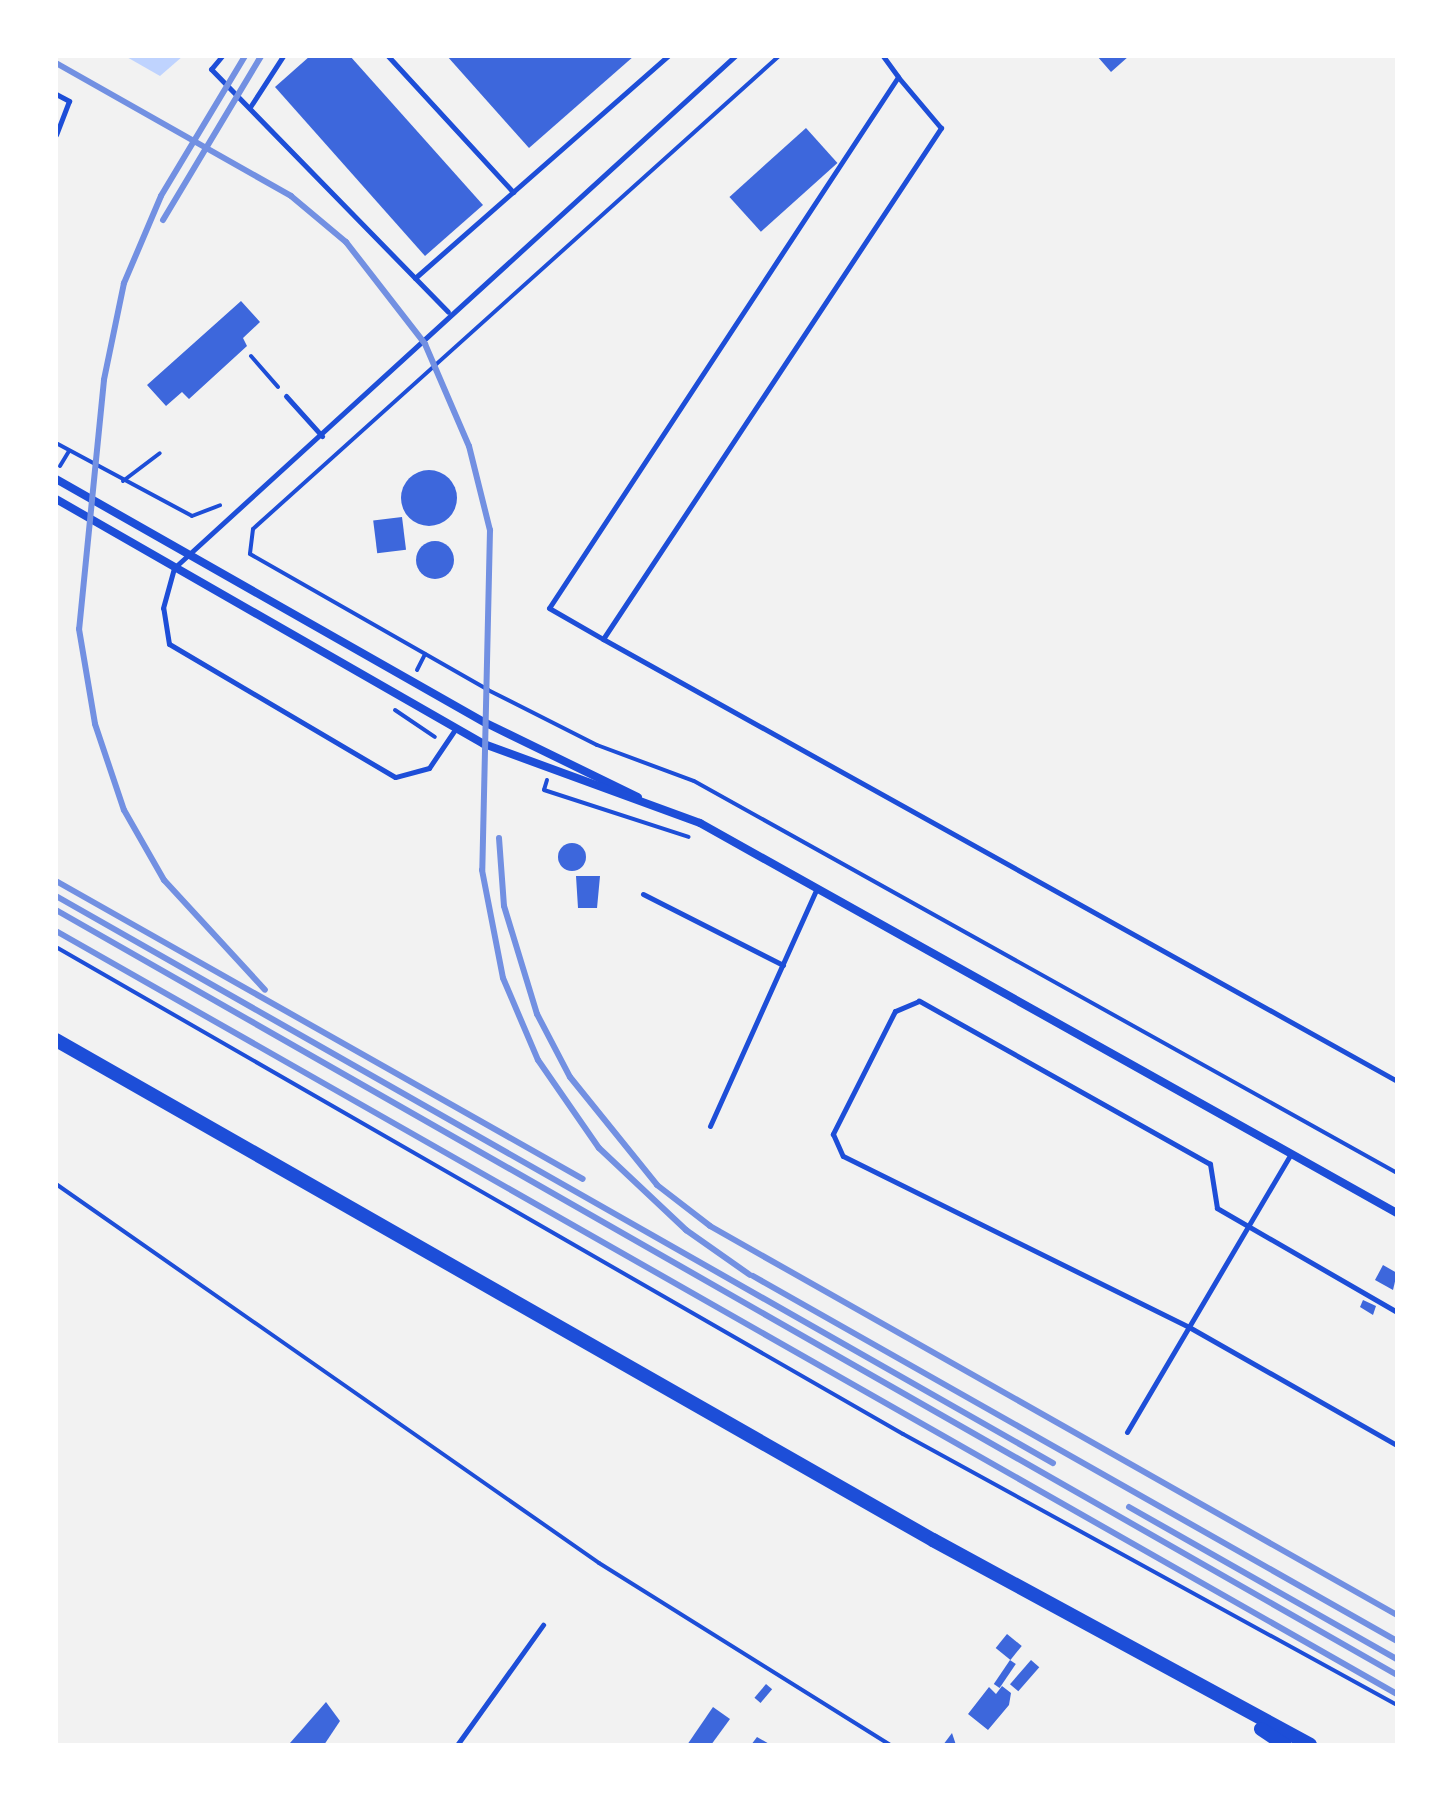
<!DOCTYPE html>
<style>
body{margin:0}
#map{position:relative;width:1453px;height:1801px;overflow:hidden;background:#f2f2f2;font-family:"PT Sans",sans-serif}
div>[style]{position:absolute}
.water>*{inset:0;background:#bfd3fe}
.building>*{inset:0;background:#3d67dc;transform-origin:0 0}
.round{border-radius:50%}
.path>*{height:4px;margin:-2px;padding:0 2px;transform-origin:2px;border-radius:2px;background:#1d4ed8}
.service>*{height:5px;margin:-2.5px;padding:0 2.5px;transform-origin:2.5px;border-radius:2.5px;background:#1d4ed8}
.minor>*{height:8px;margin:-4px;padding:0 4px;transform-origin:4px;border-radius:4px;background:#1d4ed8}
.secondary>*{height:14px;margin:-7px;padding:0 7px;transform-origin:7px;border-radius:7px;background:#1d4ed8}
.rail>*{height:6px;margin:-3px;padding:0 3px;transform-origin:3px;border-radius:3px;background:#7290e2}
span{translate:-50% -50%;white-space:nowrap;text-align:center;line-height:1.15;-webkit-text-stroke:7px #fff;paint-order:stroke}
.frame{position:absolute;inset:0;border:58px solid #fff;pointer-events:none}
</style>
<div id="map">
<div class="water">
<i style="clip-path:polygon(125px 56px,183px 56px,160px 76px)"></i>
</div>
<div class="building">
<i style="clip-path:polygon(310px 56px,350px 56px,483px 205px,425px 256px,275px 87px)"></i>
<i style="clip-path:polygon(447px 56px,634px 56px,529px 148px)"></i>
<i style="clip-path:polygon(1097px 56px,1129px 56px,1111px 72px)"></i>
<i style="left:806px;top:128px;width:47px;height:103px;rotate:48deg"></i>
<i style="clip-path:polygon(241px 301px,260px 322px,243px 338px,247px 346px,189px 399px,182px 392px,166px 406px,147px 385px)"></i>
<i class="round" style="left:401px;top:470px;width:56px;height:56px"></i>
<i style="left:402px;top:517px;width:33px;height:29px;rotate:83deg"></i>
<i class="round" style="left:416px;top:541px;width:38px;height:38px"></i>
<i class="round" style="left:558px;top:843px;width:28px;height:28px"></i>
<i style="clip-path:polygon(576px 876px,600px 876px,597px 908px,578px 908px)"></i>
<i style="clip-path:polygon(1383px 1265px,1397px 1273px,1393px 1290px,1375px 1280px)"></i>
<i style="clip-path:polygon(1363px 1300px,1376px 1306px,1373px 1315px,1360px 1307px)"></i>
<i style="left:1007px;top:1634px;width:19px;height:18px;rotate:39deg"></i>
<i style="left:1010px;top:1660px;width:7px;height:29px;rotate:34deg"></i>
<i style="left:1031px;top:1660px;width:11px;height:32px;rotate:41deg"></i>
<i style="left:766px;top:1684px;width:8px;height:18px;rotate:40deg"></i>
<i style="clip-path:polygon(1002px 1686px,1011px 1693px,1009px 1705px,988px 1730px,968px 1714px,989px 1687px,996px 1694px)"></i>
<i style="clip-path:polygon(326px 1702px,340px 1721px,324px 1745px,290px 1743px)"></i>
<i style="clip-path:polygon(713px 1707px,730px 1719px,711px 1745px,687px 1745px)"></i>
<i style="clip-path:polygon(952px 1733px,956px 1745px,943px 1745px)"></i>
<i style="clip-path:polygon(757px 1737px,771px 1745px,751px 1745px)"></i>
</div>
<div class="path">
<i style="left:779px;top:56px;width:707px;rotate:138.04deg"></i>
<i style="left:253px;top:529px;width:25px;rotate:97deg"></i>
<i style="left:250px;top:554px;width:274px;rotate:29.7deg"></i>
<i style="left:488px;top:690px;width:122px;rotate:26.8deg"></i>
<i style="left:597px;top:745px;width:103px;rotate:20.4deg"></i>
<i style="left:694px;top:781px;width:805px;rotate:29.14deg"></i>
<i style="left:251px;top:356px;width:41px;rotate:48.9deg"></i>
<i style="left:56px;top:443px;width:154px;rotate:28.2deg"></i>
<i style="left:192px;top:516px;width:30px;rotate:-21deg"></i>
<i style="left:60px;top:466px;width:17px;rotate:-59deg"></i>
<i style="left:123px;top:481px;width:46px;rotate:-37.1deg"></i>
<i style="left:417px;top:670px;width:18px;rotate:-63deg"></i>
<i style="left:395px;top:710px;width:48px;rotate:34deg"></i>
<i style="left:547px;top:780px;width:10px;rotate:107deg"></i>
<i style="left:544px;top:790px;width:152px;rotate:18deg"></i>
<i style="left:56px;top:947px;width:977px;rotate:29.9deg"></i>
<i style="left:903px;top:1434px;width:563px;rotate:28.75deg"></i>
<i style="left:56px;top:1184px;width:662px;rotate:34.91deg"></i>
<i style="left:599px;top:1563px;width:343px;rotate:32deg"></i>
</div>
<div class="service">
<i style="left:222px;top:56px;width:17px;rotate:130deg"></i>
<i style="left:211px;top:69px;width:339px;rotate:45.7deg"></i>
<i style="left:388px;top:56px;width:185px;rotate:47.4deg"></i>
<i style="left:883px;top:56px;width:26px;rotate:54deg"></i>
<i style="left:898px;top:77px;width:635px;rotate:123.31deg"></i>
<i style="left:549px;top:608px;width:62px;rotate:29.9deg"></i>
<i style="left:603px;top:639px;width:613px;rotate:-56.52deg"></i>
<i style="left:941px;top:128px;width:67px;rotate:-130.1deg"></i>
<i style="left:56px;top:94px;width:15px;rotate:28deg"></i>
<i style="left:69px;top:101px;width:36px;rotate:111deg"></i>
<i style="left:250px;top:107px;width:61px;rotate:-57.1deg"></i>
<i style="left:415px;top:278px;width:337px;rotate:-41.3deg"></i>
<i style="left:286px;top:396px;width:54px;rotate:48deg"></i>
<i style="left:603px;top:639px;width:909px;rotate:29.1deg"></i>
<i style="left:456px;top:728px;width:48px;rotate:124deg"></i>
<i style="left:429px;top:768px;width:35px;rotate:165deg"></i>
<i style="left:395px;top:777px;width:262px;rotate:-149.5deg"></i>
<i style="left:169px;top:644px;width:36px;rotate:-99deg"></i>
<i style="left:163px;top:608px;width:41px;rotate:-74.6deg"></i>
<i style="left:174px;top:568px;width:760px;rotate:-42.39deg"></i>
<i style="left:643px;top:894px;width:157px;rotate:26.9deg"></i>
<i style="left:710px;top:1126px;width:261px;rotate:-65.8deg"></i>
<i style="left:1397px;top:1312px;width:208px;rotate:-150deg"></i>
<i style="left:1217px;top:1208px;width:45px;rotate:-99deg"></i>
<i style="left:1210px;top:1164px;width:334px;rotate:-150.7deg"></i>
<i style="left:919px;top:1001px;width:26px;rotate:157deg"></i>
<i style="left:895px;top:1011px;width:138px;rotate:116.8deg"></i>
<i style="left:833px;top:1134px;width:24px;rotate:66deg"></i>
<i style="left:843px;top:1156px;width:386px;rotate:26.3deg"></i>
<i style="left:1189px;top:1327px;width:239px;rotate:29.6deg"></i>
<i style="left:1127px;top:1432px;width:323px;rotate:-59.5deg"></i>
<i style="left:457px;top:1745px;width:148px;rotate:-54.4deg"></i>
</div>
<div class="minor">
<i style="left:56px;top:479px;width:494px;rotate:29.6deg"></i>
<i style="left:486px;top:723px;width:169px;rotate:26deg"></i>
<i style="left:56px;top:499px;width:493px;rotate:29.8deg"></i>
<i style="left:484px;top:744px;width:230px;rotate:20.1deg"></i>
<i style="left:700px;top:823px;width:799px;rotate:29.23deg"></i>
</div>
<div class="secondary">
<i style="left:56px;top:1040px;width:1010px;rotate:29.69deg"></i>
<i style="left:933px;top:1540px;width:429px;rotate:28.5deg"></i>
<i style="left:1261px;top:1729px;width:29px;rotate:34deg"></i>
</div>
<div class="rail">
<i style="left:245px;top:56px;width:163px;rotate:121deg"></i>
<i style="left:161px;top:196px;width:95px;rotate:113deg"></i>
<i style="left:124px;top:283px;width:99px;rotate:101.7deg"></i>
<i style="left:104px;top:380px;width:250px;rotate:95.7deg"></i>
<i style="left:79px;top:629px;width:96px;rotate:80.4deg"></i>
<i style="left:95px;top:724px;width:91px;rotate:71.4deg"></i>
<i style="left:124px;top:810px;width:81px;rotate:60.3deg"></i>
<i style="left:164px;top:880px;width:149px;rotate:47.4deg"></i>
<i style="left:56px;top:63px;width:270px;rotate:29.5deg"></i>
<i style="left:291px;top:196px;width:72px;rotate:39.9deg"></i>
<i style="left:346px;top:242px;width:129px;rotate:52.2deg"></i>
<i style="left:425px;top:344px;width:111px;rotate:66.7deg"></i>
<i style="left:469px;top:446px;width:87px;rotate:76deg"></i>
<i style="left:490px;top:530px;width:340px;rotate:91.3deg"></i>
<i style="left:482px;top:870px;width:110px;rotate:79deg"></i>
<i style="left:503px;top:978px;width:89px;rotate:66.9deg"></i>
<i style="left:538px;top:1060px;width:107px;rotate:55.3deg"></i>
<i style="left:599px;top:1148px;width:120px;rotate:43.3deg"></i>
<i style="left:686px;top:1230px;width:78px;rotate:35.1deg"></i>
<i style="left:163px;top:220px;width:191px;rotate:-59.1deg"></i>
<i style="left:499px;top:838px;width:68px;rotate:85.8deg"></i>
<i style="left:504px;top:906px;width:113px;rotate:73deg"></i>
<i style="left:537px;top:1014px;width:71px;rotate:62.4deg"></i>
<i style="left:570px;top:1077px;width:139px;rotate:51.1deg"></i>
<i style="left:657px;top:1185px;width:67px;rotate:37.7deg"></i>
<i style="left:710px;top:1226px;width:789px;rotate:29.52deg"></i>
<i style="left:56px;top:881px;width:605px;rotate:29.49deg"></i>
<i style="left:56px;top:896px;width:1147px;rotate:29.63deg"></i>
<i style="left:56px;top:910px;width:1544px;rotate:29.7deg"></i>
<i style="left:56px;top:931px;width:1543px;rotate:29.64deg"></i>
<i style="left:753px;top:1276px;width:740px;rotate:29.54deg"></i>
<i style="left:1129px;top:1507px;width:308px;rotate:29.6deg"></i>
</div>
<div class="frame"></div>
</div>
